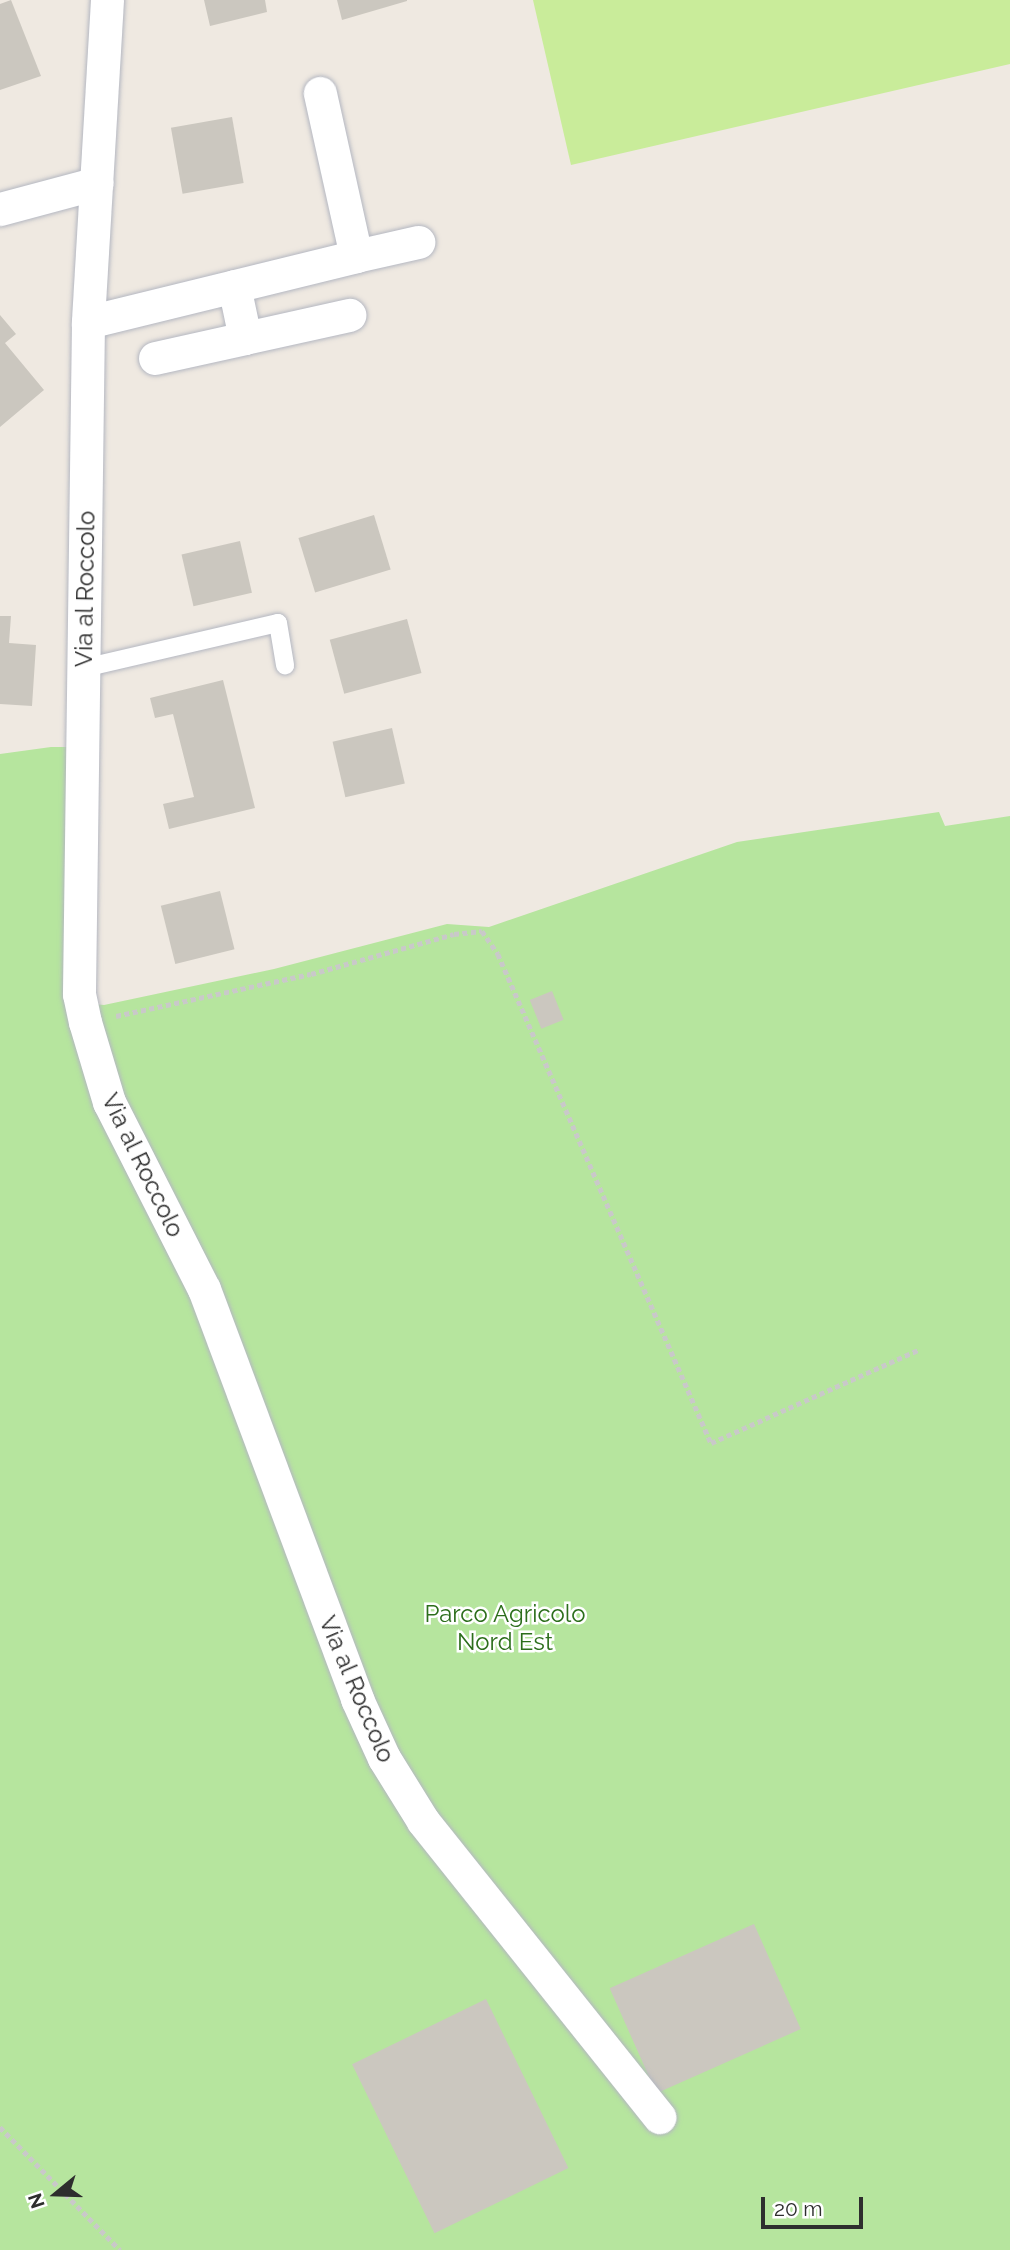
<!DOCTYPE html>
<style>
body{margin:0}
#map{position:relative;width:1010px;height:2250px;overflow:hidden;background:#efe9e1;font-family:Raleway,sans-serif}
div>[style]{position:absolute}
.green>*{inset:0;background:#b6e59e}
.pitch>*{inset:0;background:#c9ec9a}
.building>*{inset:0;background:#cbc7bf;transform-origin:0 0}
.path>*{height:4.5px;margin-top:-2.25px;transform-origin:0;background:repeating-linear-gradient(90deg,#c9c9c9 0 5px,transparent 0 8.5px)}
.roads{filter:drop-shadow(0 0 2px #b4b7c1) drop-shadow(0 0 2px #b4b7c1)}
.service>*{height:18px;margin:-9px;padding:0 9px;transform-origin:9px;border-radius:9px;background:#fff}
.minor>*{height:33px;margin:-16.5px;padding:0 16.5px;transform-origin:16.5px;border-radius:16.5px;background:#fff}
span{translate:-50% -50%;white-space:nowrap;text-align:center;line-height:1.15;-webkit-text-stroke:5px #fff;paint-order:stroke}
.street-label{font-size:24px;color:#2e2e2e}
.park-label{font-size:24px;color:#2c6e1b}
.north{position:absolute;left:21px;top:2159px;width:70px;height:70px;-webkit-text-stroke:5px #fff;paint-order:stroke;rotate:251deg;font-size:19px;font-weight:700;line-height:28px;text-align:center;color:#2e2e2e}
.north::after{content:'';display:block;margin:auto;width:24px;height:32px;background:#2e2e2e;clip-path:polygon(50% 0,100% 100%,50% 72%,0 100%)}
.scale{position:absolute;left:761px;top:2197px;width:102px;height:32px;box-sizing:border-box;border:4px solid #2e2e2e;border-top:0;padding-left:9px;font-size:21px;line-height:24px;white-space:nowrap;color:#2e2e2e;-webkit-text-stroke:5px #fff;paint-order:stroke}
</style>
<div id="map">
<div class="green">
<i style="clip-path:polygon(51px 747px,73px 747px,82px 1003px,104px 1005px,274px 969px,447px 924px,489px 927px,737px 842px,939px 812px,945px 826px,1010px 816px,1010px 2250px,0 2250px,0 754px)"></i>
</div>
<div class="pitch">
<i style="clip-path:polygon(533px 0,1010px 0,1010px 64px,571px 165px)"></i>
</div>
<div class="building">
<i style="clip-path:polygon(11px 0,41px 76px,0 90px,0 4px)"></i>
<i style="clip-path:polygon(204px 0,265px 0,267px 12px,210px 26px)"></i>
<i style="clip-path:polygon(337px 0,407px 0,407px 1px,342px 20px)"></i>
<i style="left:232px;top:117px;width:67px;height:62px;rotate:80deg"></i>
<i style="clip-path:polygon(0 315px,16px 334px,5px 343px,44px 390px,0 427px)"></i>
<i style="left:374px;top:515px;width:57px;height:79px;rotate:73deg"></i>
<i style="left:240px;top:541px;width:53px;height:60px;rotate:77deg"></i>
<i style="clip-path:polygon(0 616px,11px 616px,9px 643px,36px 645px,32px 706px,0 704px)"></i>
<i style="left:407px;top:619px;width:56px;height:80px;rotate:75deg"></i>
<i style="clip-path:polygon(223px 680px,255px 808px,169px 829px,163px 804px,194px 797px,173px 714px,155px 718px,150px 698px)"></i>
<i style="left:392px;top:728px;width:57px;height:61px;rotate:77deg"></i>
<i style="left:220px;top:891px;width:60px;height:61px;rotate:76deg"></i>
<i style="left:552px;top:991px;width:31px;height:24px;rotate:68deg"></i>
<i style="left:754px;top:1924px;width:115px;height:158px;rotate:66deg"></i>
<i style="left:486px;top:1999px;width:188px;height:149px;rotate:64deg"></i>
</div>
<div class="path">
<i style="left:116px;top:1016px;width:199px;rotate:-12.2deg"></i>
<i style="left:311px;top:974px;width:148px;rotate:-15.6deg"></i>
<i style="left:454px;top:934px;width:28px;rotate:-6deg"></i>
<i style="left:482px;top:931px;width:28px;rotate:55deg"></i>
<i style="left:498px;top:954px;width:533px;rotate:66.46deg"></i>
<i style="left:711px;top:1443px;width:227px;rotate:-24.2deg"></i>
<i style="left:0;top:2127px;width:172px;rotate:45.7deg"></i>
</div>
<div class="roads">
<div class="service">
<i style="left:84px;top:668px;width:199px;rotate:-13.1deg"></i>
<i style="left:278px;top:623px;width:43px;rotate:80.5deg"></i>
</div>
<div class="minor">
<i style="left:107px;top:0;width:323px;rotate:93.4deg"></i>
<i style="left:88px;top:322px;width:672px;rotate:90.77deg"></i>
<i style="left:79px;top:994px;width:29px;rotate:78deg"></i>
<i style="left:85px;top:1022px;width:84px;rotate:73.3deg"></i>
<i style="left:109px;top:1102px;width:210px;rotate:63.1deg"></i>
<i style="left:204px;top:1289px;width:438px;rotate:69.5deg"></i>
<i style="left:357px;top:1699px;width:65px;rotate:65.4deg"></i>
<i style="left:384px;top:1758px;width:74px;rotate:58.2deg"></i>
<i style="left:423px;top:1821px;width:379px;rotate:51.4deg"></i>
<i style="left:0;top:209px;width:100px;rotate:-15deg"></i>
<i style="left:356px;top:256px;width:64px;rotate:-12.7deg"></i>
<i style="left:88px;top:322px;width:276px;rotate:-13.8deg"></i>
<i style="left:356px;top:256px;width:167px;rotate:-102.5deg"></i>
<i style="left:245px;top:338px;width:107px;rotate:-12.5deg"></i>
<i style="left:155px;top:358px;width:92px;rotate:-12.5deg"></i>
<i style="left:245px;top:338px;width:53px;rotate:-101.9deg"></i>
</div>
</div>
<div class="street-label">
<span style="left:85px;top:589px;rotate:-89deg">Via al Roccolo</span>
<span style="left:143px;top:1165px;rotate:64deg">Via al Roccolo</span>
<span style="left:357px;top:1689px;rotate:67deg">Via al Roccolo</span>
</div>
<div class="park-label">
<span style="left:505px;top:1628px">Parco Agricolo<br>Nord Est</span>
</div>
<div class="north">N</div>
<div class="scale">20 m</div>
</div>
